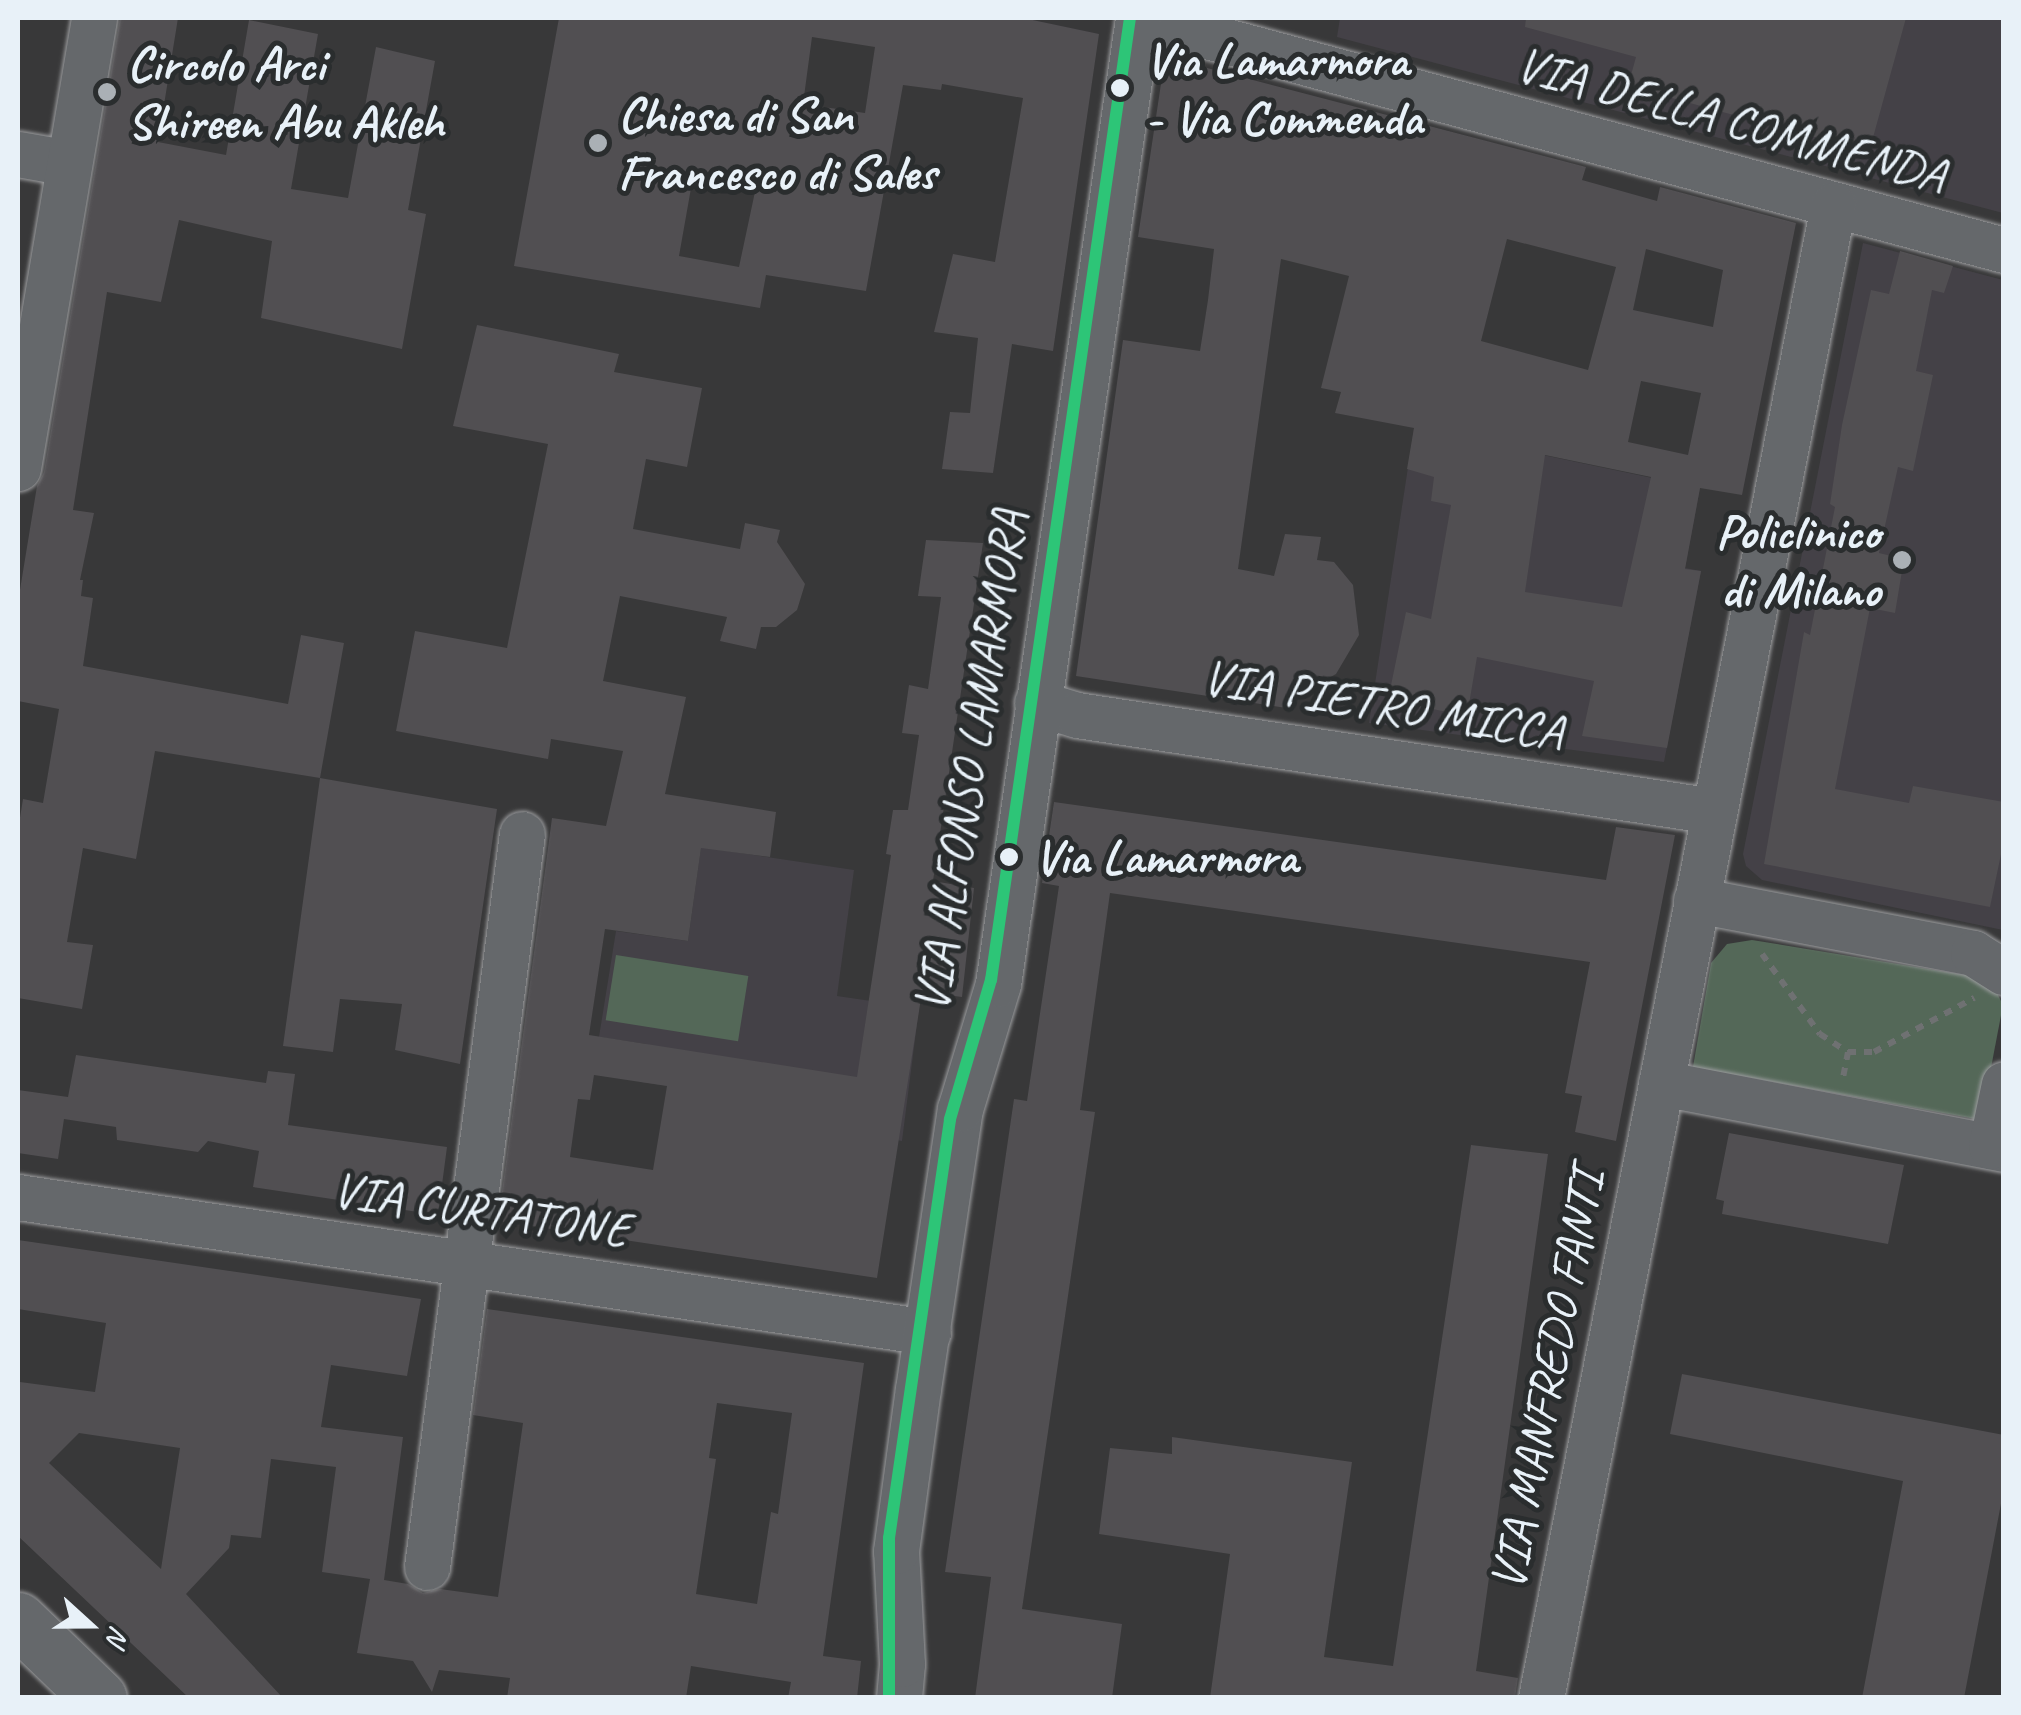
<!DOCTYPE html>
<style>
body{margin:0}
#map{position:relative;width:2021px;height:1715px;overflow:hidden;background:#383839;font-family:Caveat,sans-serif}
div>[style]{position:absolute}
.built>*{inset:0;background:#444147}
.green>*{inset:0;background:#546858;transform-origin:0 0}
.building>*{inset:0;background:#514f52}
.path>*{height:6px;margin-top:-3px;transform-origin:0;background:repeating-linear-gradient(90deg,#6f7172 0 8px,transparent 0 16px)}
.roads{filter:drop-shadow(0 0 2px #9c9d9f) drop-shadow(0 0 2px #9c9d9f)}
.minor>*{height:45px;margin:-22.5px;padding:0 22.5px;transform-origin:22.5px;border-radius:22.5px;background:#65686b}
.major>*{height:55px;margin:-27.5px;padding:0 27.5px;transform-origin:27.5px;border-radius:27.5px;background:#65686b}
.tram-1>*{height:12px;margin:-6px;padding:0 6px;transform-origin:6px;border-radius:6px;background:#2dc577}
.dots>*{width:28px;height:28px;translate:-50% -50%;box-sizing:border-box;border:5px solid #2a2d2e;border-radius:50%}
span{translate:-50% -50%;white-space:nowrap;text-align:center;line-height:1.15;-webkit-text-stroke:10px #2a2d2e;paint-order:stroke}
.stop-label{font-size:50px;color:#e8f1f8;font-weight:700}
.left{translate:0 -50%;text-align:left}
.poi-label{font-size:50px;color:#e8f1f8;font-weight:700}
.right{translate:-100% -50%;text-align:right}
.street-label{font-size:50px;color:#e8f1f8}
.frame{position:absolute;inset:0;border:20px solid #e8f1f8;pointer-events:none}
.north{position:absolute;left:40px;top:1575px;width:100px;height:100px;-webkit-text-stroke:8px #2a2d2e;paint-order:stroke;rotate:111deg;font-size:28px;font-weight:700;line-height:40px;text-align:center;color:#e8f1f8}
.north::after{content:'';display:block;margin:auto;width:35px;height:45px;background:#e8f1f8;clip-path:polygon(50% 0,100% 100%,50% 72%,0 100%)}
</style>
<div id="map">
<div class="built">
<i style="clip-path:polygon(1340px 18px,2003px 18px,2003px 213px,1337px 37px)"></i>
<i style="clip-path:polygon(1863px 243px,2003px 280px,2003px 930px,1762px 880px,1746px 866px,1743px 854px)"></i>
<i style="clip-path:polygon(1414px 428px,1700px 488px,1685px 568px,1701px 571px,1664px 762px,1369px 723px)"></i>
<i style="clip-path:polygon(701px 847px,854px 870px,837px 996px,919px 1008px,902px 1141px,834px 1130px,676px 1087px,641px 1082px,646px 1044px,599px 1037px,616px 931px,688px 941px)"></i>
</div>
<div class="green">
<i style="clip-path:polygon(1752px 940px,1977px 977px,1994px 987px,2003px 1005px,1981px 1120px,1693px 1067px,1711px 963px,1727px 944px)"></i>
<i style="left:616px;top:955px;width:134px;height:66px;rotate:9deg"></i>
</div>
<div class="building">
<i style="clip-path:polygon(120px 18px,178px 18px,158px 142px,226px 155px,249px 20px,318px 34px,291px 189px,348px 198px,376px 47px,435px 61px,408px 210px,426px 214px,402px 349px,261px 318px,272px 241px,179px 220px,161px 302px,107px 292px,73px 510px,94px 513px,80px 580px,83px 580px,81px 596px,93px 598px,83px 666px,288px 704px,301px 635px,344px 643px,320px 778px,155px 751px,136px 859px,83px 848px,67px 942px,93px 945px,82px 1009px,18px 998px,18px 830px,23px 799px,43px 803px,59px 709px,18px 701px,18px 602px,37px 486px,44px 472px)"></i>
<i style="clip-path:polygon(evenodd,559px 18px,1023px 18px,1099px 34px,1053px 351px,1012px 344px,993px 473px,942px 469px,950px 412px,970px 413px,978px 338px,934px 332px,953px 254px,995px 262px,1023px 98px,942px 84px,941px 90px,903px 85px,866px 291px,766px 275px,760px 308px,514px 266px,559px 18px,812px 37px,875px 47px,865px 113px,803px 104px,812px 37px,559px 18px,693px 177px,756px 187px,739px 267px,679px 256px,693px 177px)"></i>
<i style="clip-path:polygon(1526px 18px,1906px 18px,1869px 152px,1628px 86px,1636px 57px,1525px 27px)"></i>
<i style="clip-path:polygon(evenodd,1165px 57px,1586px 167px,1582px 180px,1657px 201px,1660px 187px,1796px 223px,1742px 495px,1700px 488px,1685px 569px,1701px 571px,1667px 748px,1582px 736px,1594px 681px,1477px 657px,1467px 716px,1388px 700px,1406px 612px,1431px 619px,1451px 505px,1431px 501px,1434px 477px,1407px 469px,1414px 428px,1335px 413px,1341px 392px,1321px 388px,1349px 276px,1281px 259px,1238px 569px,1274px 576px,1285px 534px,1321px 537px,1317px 560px,1334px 562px,1353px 585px,1359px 635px,1336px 674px,1312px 687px,1310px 694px,1295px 692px,1293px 709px,1076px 676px,1123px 340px,1200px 351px,1208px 300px,1214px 249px,1138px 237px,1165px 57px,1507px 239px,1616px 267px,1588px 370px,1481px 341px,1507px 239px,1165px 57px,1646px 249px,1723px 270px,1713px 327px,1633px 310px,1646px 249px,1165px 57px,1641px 381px,1701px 393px,1688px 455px,1628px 442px,1641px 381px,1165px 57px,1545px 455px,1651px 477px,1622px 607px,1525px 592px,1545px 455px)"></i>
<i style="clip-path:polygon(1900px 251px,1953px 266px,1944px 293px,1932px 290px,1916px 371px,1933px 375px,1913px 471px,1898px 467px,1879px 553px,1904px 559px,1895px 613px,1870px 608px,1835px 789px,1909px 803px,1913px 786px,2004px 802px,2004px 840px,1990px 907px,1764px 864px,1804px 632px,1810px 635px,1835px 507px,1830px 504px,1842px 425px,1871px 290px,1889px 294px)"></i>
<i style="clip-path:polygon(evenodd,477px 325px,619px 354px,614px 372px,702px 388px,687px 467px,646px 459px,633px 529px,740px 549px,745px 523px,780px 530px,777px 542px,805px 584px,797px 610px,776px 627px,761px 627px,756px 649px,720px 641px,727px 617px,620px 596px,603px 681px,686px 697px,665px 794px,776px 812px,770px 857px,701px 848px,688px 941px,605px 929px,589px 1035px,857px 1077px,891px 855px,886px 854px,893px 810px,908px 810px,919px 735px,902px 733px,909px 685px,928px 689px,941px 597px,918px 596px,926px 540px,983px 543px,933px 881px,974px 888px,962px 997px,922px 992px,877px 1278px,498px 1221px,552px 818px,606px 826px,623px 751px,551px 739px,548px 759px,396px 731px,415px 631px,507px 648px,548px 444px,453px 426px,477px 325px,594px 1075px,667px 1086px,653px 1170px,570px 1157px,578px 1099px,590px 1100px,594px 1075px)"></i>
<i style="clip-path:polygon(320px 778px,497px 809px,460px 1064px,395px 1050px,402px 1004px,340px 999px,333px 1052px,283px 1046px)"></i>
<i style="clip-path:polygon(1054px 802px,1606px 880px,1616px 827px,1675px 835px,1616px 1141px,1575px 1132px,1582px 1096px,1565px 1093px,1590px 962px,1110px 893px,1080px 1110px,1095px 1112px,1022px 1609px,1122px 1624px,1112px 1698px,975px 1698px,991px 1577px,945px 1572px,1014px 1099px,1027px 1101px,1059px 886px,1042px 883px)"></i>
<i style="clip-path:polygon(76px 1055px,266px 1083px,268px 1071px,295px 1074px,288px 1125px,447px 1147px,438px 1215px,253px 1187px,259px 1151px,208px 1141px,198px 1152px,117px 1140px,116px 1127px,64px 1119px,58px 1159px,18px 1153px,18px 1090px,68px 1097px)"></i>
<i style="clip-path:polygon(1729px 1133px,1904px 1165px,1888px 1244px,1722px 1214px,1724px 1201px,1716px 1199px)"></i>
<i style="clip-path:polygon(1471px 1145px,1548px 1154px,1476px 1671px,1518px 1678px,1515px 1698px,1210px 1698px,1230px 1554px,1099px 1534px,1110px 1448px,1172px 1454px,1172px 1437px,1352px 1462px,1324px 1657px,1393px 1666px)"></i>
<i style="clip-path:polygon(evenodd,18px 1240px,421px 1299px,407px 1376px,331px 1365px,321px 1427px,403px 1437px,384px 1580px,408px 1584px,423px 1593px,440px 1589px,498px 1597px,523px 1423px,473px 1415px,487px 1309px,864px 1363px,823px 1656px,861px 1661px,857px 1698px,788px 1698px,791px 1682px,691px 1666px,686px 1698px,507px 1698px,510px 1678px,439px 1670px,432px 1692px,413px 1661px,357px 1653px,370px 1579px,322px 1572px,336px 1467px,271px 1459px,261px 1538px,231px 1535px,229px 1548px,186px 1594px,283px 1698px,189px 1698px,18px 1536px,20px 1382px,95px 1392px,106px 1323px,18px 1309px,18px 1240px,717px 1403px,792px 1413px,778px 1514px,771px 1512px,757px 1604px,696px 1594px,716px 1459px,709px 1458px,717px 1403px,18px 1240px,79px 1433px,180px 1448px,161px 1569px,49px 1463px,79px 1433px)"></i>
<i style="clip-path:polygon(1682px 1374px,2004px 1435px,2004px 1488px,1964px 1698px,1862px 1698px,1903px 1481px,1670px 1434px)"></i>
</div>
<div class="path">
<i style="left:1762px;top:954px;width:99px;rotate:54.1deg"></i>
<i style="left:1820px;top:1034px;width:33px;rotate:33deg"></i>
<i style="left:1848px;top:1052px;width:25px;rotate:101deg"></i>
<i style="left:1848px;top:1052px;width:26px"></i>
<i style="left:1874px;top:1052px;width:114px;rotate:-28.4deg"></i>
</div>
<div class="roads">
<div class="minor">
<i style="left:1140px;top:18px;width:895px;rotate:15.03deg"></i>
<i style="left:18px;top:154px;width:52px;rotate:10deg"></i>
<i style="left:18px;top:468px;width:456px;rotate:-80.4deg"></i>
<i style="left:1037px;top:703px;width:42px;rotate:16.7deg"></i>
<i style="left:1077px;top:715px;width:644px;rotate:8.57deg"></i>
<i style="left:1696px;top:900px;width:282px;rotate:10.8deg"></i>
<i style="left:1973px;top:953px;width:36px;rotate:32deg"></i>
<i style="left:1661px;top:1083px;width:349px;rotate:10.9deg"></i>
<i style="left:1991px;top:1146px;width:63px;rotate:-78.2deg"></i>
<i style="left:18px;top:1197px;width:920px;rotate:8.44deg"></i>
<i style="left:427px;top:1567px;width:739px;rotate:-82.62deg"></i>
<i style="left:899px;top:1698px;width:34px;rotate:-85deg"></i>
<i style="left:902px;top:1664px;width:113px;rotate:-93deg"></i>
<i style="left:896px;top:1551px;width:163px;rotate:-82.3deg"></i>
<i style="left:918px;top:1389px;width:283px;rotate:-81.5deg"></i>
<i style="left:960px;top:1109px;width:131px;rotate:-73.1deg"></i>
<i style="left:998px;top:984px;width:976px;rotate:-81.75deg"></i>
<i style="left:1541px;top:1698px;width:1521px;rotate:-78.93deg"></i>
</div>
<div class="major">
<i style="left:18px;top:1620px;width:112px;rotate:43.9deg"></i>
</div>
</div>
<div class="tram-1">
<i style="left:889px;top:1698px;width:160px;rotate:-90deg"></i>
<i style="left:889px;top:1538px;width:423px;rotate:-81.7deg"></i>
<i style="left:950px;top:1119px;width:145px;rotate:-73.6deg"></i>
<i style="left:991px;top:980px;width:972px;rotate:-81.78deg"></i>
</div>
<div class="dots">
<i style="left:1120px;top:88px;background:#e8f1f8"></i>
<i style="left:107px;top:92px;background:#aab0b5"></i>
<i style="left:598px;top:143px;background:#aab0b5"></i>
<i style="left:1902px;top:560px;background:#aab0b5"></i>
<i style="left:1009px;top:857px;background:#e8f1f8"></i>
</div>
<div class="stop-label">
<span class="left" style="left:1145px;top:88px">Via Lamarmora<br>- Via Commenda</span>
<span class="left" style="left:1034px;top:857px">Via Lamarmora</span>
</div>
<div class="poi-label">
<span class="left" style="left:127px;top:92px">Circolo Arci<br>Shireen Abu Akleh</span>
<span class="left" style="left:618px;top:143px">Chiesa di San<br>Francesco di Sales</span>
<span class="right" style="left:1880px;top:560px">Policlinico<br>di Milano</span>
</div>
<div class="street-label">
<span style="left:1731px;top:120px;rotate:15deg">VIA DELLA COMMENDA</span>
<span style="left:1383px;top:705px;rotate:9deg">VIA PIETRO MICCA</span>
<span style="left:970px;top:761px;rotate:-81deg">VIA ALFONSO LAMARMORA</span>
<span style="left:481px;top:1210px;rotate:8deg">VIA CURTATONE</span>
<span style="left:1547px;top:1380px;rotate:-79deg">VIA MANFREDO FANTI</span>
</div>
<div class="frame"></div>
<div class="north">N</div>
</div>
